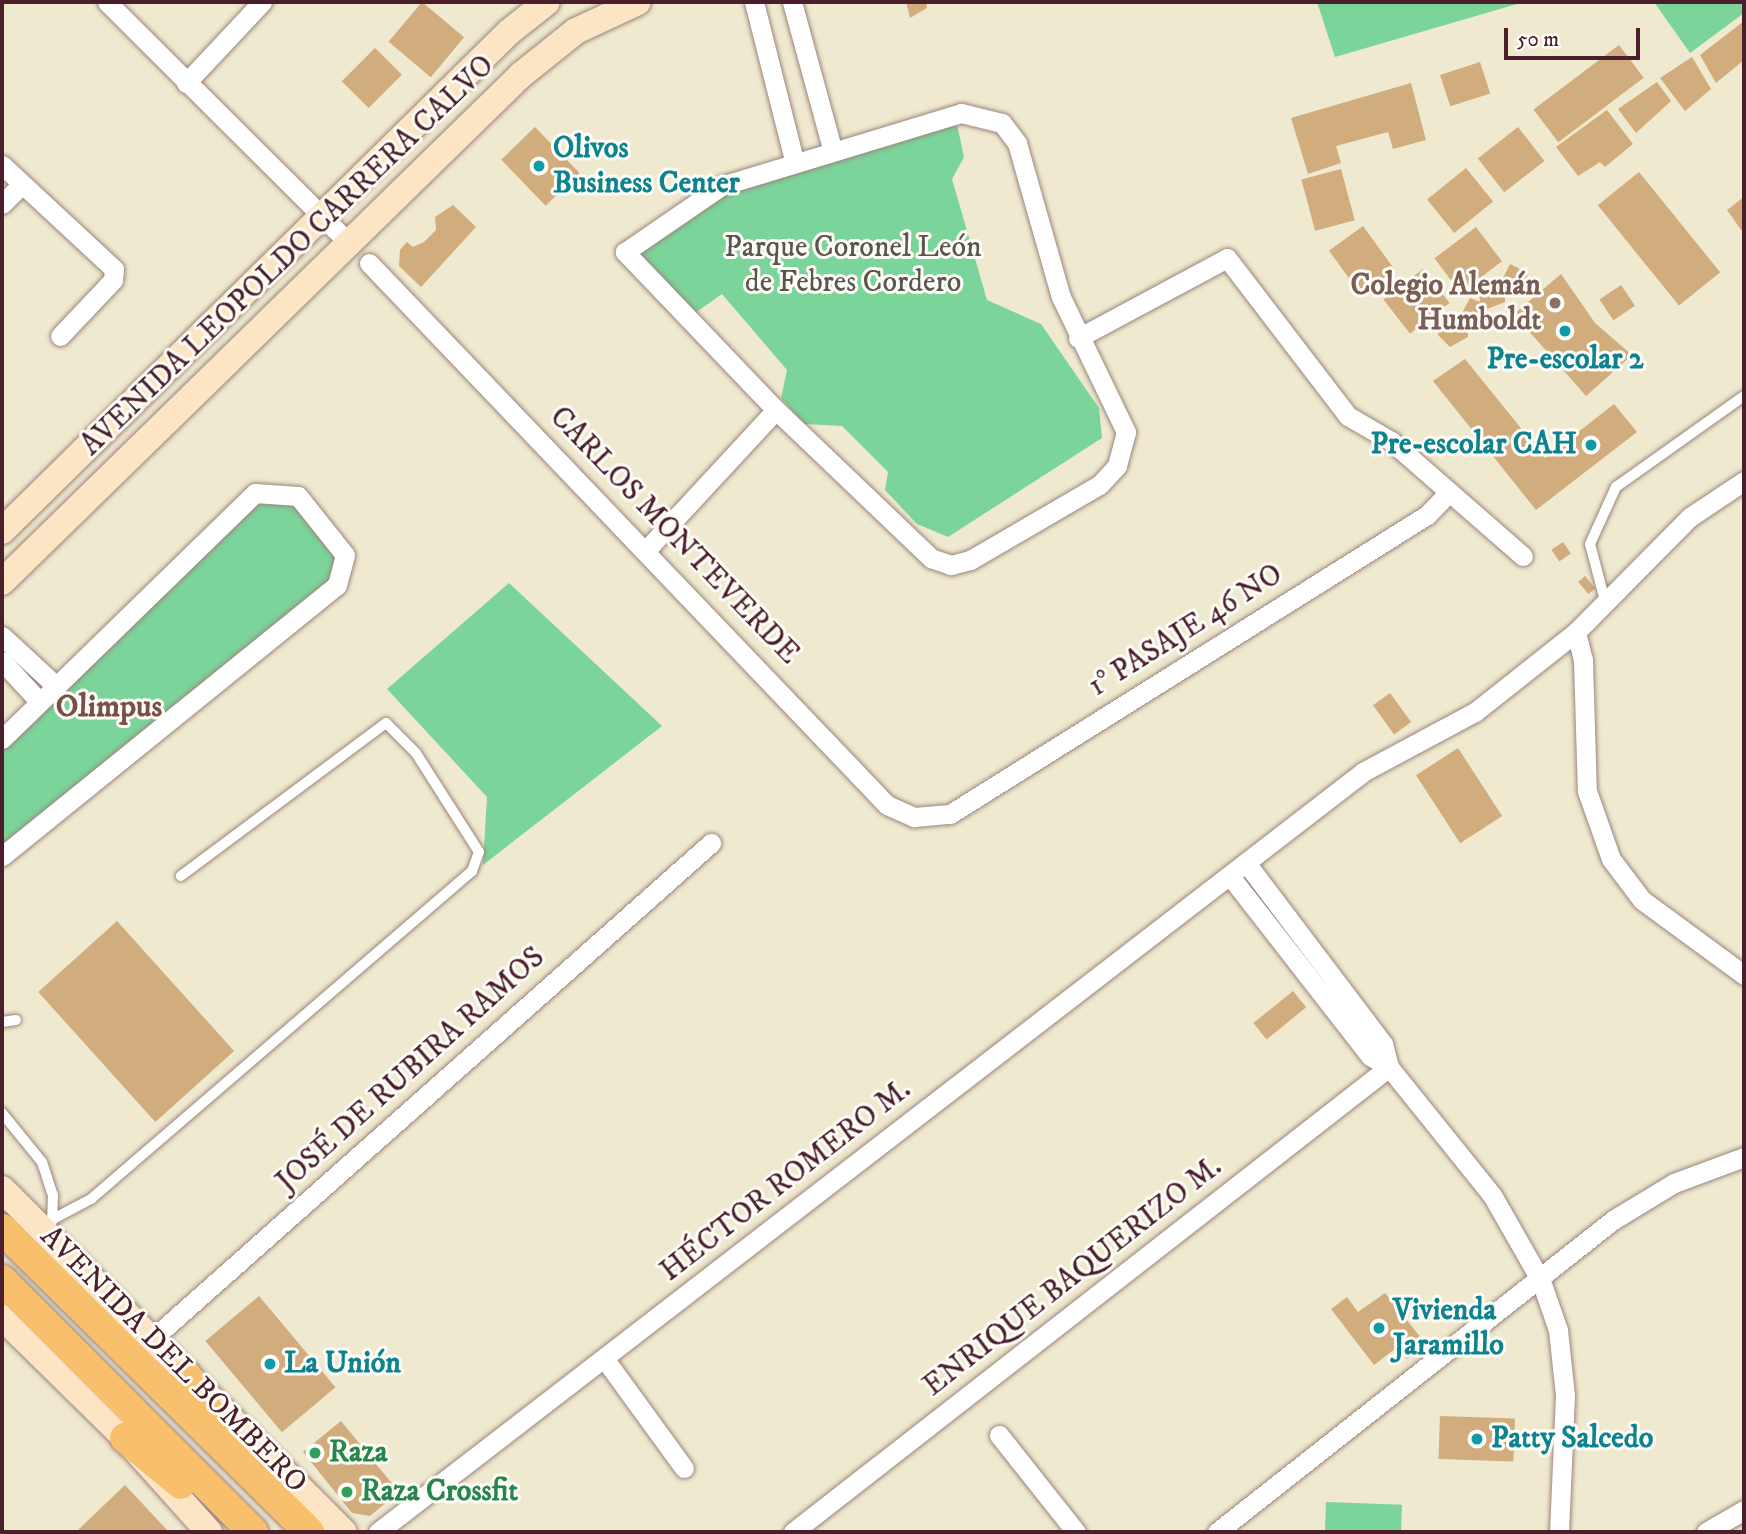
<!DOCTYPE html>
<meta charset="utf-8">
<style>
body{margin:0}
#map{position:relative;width:1746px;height:1534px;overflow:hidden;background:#efe9cf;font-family:"IM FELL DW Pica",serif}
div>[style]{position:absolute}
.green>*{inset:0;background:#7bd49a;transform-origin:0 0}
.building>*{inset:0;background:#d1ac7d;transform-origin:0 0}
.roads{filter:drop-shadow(0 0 2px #9c847d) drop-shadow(0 0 2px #9c847d)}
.service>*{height:10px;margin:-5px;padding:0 5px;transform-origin:5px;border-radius:5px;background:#fff}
.minor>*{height:19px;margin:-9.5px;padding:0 9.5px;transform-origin:9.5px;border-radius:9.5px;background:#fff}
.secondary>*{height:26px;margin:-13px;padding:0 13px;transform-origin:13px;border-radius:13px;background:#fce5c4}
.primary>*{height:30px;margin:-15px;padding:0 15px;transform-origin:15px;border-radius:15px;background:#f8bf6c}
.dots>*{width:19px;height:19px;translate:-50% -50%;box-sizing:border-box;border:4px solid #fdfcf7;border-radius:50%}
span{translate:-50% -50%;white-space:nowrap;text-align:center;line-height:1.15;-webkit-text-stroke:6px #fdfcf7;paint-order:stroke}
.culture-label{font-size:30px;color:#0d838f;font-weight:700}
.left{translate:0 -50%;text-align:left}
.right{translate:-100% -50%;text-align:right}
.park-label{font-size:30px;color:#59554c}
.street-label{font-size:30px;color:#4a1f2b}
.education-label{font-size:30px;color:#785e54;font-weight:700}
.leisure-label{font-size:30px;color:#27864d;font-weight:700}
.neighbourhood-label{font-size:32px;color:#795048;font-weight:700}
.frame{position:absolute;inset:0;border:4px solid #4a1f2b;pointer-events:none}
.scale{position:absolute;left:1504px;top:28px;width:136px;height:32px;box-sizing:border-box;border:4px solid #4a1f2b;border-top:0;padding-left:9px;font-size:21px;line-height:24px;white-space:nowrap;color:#4a1f2b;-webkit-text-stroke:5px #fdfcf7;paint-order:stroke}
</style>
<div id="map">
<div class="green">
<i style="clip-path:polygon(1317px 2px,1524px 2px,1335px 57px)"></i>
<i style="clip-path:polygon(1654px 2px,1744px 2px,1744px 13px,1690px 53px)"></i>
<i style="clip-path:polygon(955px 115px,964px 157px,952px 179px,987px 300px,1041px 324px,1099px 408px,1102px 438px,948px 537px,917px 524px,885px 490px,888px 472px,842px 426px,804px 424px,781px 398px,787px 370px,722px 294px,688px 318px,625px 252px,721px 186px)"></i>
<i style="clip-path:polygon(255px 493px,298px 496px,345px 555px,343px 576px,2px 856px,2px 739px)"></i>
<i style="clip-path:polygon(509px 583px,662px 726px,483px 865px,487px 797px,387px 689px)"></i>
<i style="left:1326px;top:1502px;width:76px;height:30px;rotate:2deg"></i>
</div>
<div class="building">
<i style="left:422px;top:2px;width:55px;height:52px;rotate:40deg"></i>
<i style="clip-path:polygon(906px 2px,926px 2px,927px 8px,910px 18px)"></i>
<i style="clip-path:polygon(1744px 21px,1744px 60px,1716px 83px,1700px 55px)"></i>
<i style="left:1619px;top:45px;width:41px;height:107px;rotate:53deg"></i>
<i style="left:375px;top:48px;width:38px;height:47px;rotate:45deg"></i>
<i style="clip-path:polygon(1692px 57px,1711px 89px,1685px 111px,1660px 78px)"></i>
<i style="left:1480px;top:62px;width:33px;height:42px;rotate:72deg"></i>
<i style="clip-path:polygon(1657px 82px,1671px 101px,1636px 133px,1618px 109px)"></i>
<i style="clip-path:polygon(1411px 83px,1426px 140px,1393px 149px,1388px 132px,1336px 146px,1341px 163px,1308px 174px,1291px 118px)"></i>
<i style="clip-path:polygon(1607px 110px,1633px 144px,1605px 167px,1600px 162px,1578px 176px,1556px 147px)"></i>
<i style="left:535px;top:127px;width:64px;height:47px;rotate:46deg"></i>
<i style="left:1518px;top:127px;width:43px;height:51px;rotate:52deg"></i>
<i style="left:1466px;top:168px;width:43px;height:50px;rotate:51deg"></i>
<i style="left:1341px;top:169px;width:53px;height:41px;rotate:75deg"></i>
<i style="left:1639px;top:172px;width:129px;height:53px;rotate:51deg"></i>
<i style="clip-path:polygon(1744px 197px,1744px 234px,1727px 210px)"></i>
<i style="clip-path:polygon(453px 205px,476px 227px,421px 287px,399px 266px,400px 250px,407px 242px,413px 247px,424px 242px,436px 230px,435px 217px)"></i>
<i style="left:1363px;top:226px;width:54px;height:42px;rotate:54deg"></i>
<i style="left:1476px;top:227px;width:43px;height:52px;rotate:53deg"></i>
<i style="clip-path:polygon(1510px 264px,1528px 273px,1525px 284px,1517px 293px,1505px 292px,1505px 302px,1487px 309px,1487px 319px,1468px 326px,1468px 337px,1450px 347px,1438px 335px,1439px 327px,1459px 319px,1470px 298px,1480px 302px,1479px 291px,1501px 282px)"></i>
<i style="left:1423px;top:269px;width:43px;height:50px;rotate:52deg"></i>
<i style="clip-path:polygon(1561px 274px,1595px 323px,1632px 355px,1586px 396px,1514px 314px)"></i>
<i style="left:1621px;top:285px;width:25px;height:26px;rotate:56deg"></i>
<i style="clip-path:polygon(1465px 359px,1545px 458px,1614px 404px,1637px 432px,1536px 510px,1433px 381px)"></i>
<i style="left:1563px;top:542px;width:14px;height:14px;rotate:56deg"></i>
<i style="left:1585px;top:576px;width:16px;height:9px;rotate:50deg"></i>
<i style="left:1390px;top:693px;width:36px;height:21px;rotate:54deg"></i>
<i style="left:1458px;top:748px;width:81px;height:50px;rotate:57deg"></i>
<i style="left:117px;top:921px;width:175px;height:106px;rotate:48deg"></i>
<i style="left:1293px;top:991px;width:21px;height:51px;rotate:51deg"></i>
<i style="clip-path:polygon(1385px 1293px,1426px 1344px,1407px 1359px,1396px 1348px,1374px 1365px,1331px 1309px,1347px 1297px,1358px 1312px)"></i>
<i style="left:259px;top:1296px;width:119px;height:70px;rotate:50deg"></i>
<i style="left:1440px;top:1416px;width:75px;height:43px;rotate:2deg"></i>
<i style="clip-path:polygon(341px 1421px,399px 1492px,370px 1516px,352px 1513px,303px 1452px)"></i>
<i style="clip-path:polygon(125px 1485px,169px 1532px,76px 1532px)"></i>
</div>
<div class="roads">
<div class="service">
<i style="left:1605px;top:601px;width:59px;rotate:-104.7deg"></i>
<i style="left:1590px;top:544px;width:63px;rotate:-65.5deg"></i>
<i style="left:1616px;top:487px;width:157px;rotate:-35.4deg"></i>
<i style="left:2px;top:1022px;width:14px;rotate:-8deg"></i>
<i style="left:2px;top:1113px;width:63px;rotate:50.8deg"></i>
<i style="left:42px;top:1162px;width:35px;rotate:72deg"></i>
<i style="left:53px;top:1195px;width:26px;rotate:92deg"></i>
<i style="left:55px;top:1218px;width:41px;rotate:-27.8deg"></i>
<i style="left:91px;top:1199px;width:503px;rotate:-40.72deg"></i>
<i style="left:472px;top:871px;width:20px;rotate:-70deg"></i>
<i style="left:479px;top:852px;width:117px;rotate:-122.5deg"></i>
<i style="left:416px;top:753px;width:42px;rotate:-135deg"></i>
<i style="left:386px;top:723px;width:256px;rotate:143.3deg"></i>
</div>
<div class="minor">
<i style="left:107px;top:2px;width:339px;rotate:44.9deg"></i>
<i style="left:754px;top:2px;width:163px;rotate:75.8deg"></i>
<i style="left:792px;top:2px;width:151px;rotate:74.7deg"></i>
<i style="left:186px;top:83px;width:111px;rotate:-46.8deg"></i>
<i style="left:961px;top:113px;width:42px;rotate:13.7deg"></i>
<i style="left:1002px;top:123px;width:25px;rotate:53deg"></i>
<i style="left:1017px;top:143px;width:160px;rotate:74.1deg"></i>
<i style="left:1061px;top:297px;width:150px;rotate:64.3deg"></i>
<i style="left:1126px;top:432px;width:35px;rotate:105deg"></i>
<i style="left:1117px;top:466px;width:26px;rotate:133deg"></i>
<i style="left:1099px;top:485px;width:149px;rotate:149.8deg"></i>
<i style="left:970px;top:560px;width:20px;rotate:165deg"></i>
<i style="left:951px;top:565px;width:21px;rotate:-161deg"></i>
<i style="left:931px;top:558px;width:214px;rotate:-136.3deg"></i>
<i style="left:776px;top:410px;width:219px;rotate:-133.7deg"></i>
<i style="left:625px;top:252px;width:116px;rotate:-34.5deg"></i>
<i style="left:721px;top:186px;width:251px;rotate:-16.9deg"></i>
<i style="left:2px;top:165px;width:153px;rotate:42.9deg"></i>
<i style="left:114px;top:269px;width:11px;rotate:95deg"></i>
<i style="left:113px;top:280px;width:77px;rotate:133.4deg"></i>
<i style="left:2px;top:204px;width:27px;rotate:-45deg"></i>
<i style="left:369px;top:263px;width:750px;rotate:46.3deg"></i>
<i style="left:887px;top:805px;width:30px;rotate:24deg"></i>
<i style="left:914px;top:817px;width:36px;rotate:-5deg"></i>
<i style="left:950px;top:814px;width:563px;rotate:-32.08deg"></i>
<i style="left:1427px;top:515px;width:32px;rotate:-46deg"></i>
<i style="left:1078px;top:338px;width:169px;rotate:-28.2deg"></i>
<i style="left:1227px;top:258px;width:199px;rotate:52.6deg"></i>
<i style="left:1348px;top:416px;width:50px;rotate:30.2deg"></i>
<i style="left:1391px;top:441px;width:175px;rotate:41.1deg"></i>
<i style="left:648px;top:548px;width:188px;rotate:-47.2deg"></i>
<i style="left:1576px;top:632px;width:29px;rotate:76deg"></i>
<i style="left:1583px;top:660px;width:131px;rotate:88.3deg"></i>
<i style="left:1587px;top:791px;width:72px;rotate:70.6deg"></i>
<i style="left:1611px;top:859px;width:51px;rotate:52.9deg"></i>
<i style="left:1642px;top:900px;width:127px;rotate:36.3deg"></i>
<i style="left:2px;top:636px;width:71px;rotate:42.7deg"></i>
<i style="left:2px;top:661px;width:53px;rotate:47.3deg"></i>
<i style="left:2px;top:739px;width:353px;rotate:-44.2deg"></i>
<i style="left:255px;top:493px;width:43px;rotate:4deg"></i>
<i style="left:298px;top:496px;width:75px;rotate:51.5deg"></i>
<i style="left:345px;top:555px;width:31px;rotate:105deg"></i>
<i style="left:337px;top:585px;width:431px;rotate:141deg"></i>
<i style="left:1247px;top:864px;width:226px;rotate:52.9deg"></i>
<i style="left:1383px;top:1044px;width:24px;rotate:75deg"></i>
<i style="left:1230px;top:876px;width:228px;rotate:52.1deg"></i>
<i style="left:1370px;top:1056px;width:22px;rotate:30deg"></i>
<i style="left:1389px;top:1067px;width:164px;rotate:51.2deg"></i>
<i style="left:1492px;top:1195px;width:99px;rotate:60.3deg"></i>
<i style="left:1541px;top:1281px;width:52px;rotate:70.9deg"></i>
<i style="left:1558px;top:1330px;width:65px;rotate:83.9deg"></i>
<i style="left:1565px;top:1395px;width:137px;rotate:92.5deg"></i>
<i style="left:151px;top:1340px;width:749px;rotate:-41.59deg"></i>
<i style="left:604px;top:1358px;width:136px;rotate:54deg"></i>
<i style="left:999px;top:1435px;width:124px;rotate:51.6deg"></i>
<i style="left:378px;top:1532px;width:1244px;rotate:-37.65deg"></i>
<i style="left:1363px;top:772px;width:127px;rotate:-28.2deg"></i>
<i style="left:1475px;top:712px;width:129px;rotate:-38.4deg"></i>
<i style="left:1576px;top:632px;width:162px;rotate:-45.3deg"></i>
<i style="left:1690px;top:517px;width:65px;rotate:-33.7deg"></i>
<i style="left:793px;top:1532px;width:756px;rotate:-37.96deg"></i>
<i style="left:1217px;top:1532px;width:504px;rotate:-38.23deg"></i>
<i style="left:1613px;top:1220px;width:71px;rotate:-31.2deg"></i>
<i style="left:1674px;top:1183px;width:75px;rotate:-20.4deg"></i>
<i style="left:1706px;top:1532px;width:44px;rotate:-30.1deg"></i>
</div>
<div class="secondary">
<i style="left:2px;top:531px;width:711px;rotate:-44.54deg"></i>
<i style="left:509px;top:32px;width:48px;rotate:-38.3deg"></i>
<i style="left:2px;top:582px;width:726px;rotate:-44.33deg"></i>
<i style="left:521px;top:75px;width:70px;rotate:-38.7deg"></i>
<i style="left:576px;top:31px;width:68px;rotate:-25.1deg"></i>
<i style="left:2px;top:1189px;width:484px;rotate:45.1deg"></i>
<i style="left:2px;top:1317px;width:173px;rotate:44.5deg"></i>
<i style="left:125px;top:1438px;width:126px;rotate:48.2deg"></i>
</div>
<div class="primary">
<i style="left:2px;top:1229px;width:431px;rotate:44.6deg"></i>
<i style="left:2px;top:1280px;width:356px;rotate:45.1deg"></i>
<i style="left:186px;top:1375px;width:55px;rotate:58.3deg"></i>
<i style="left:125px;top:1438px;width:72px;rotate:39.4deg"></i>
</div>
</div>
<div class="dots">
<i style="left:539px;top:166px;background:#0f9aa8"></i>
<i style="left:1555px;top:303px;background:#8d6e63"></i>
<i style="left:1565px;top:331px;background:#0f9aa8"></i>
<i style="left:1591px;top:445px;background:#0f9aa8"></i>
<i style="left:1379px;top:1328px;background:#0f9aa8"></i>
<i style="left:270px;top:1364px;background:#0f9aa8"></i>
<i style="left:1477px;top:1439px;background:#0f9aa8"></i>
<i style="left:315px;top:1453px;background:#2e9e5b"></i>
<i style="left:347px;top:1492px;background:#2e9e5b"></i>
</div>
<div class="culture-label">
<span class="left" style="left:553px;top:166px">Olivos<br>Business Center</span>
<span style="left:1565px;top:360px">Pre-escolar 2</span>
<span class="right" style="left:1577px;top:445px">Pre-escolar CAH</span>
<span class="left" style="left:1393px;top:1328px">Vivienda<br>Jaramillo</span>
<span class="left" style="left:284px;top:1364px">La Unión</span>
<span class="left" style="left:1491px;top:1439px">Patty Salcedo</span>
</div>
<div class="park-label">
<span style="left:853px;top:265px">Parque Coronel León<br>de Febres Cordero</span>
</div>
<div class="street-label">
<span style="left:288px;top:256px;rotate:-44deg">AVENIDA LEOPOLDO CARRERA CALVO</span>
<span style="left:674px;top:536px;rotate:46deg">CARLOS MONTEVERDE</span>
<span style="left:1186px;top:631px;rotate:-32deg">1° PASAJE 46 NO</span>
<span style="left:411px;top:1070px;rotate:-42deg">JOSÉ DE RUBIRA RAMOS</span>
<span style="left:786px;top:1181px;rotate:-38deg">HÉCTOR ROMERO M.</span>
<span style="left:1073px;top:1277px;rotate:-38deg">ENRIQUE BAQUERIZO M.</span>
<span style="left:173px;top:1360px;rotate:45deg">AVENIDA DEL BOMBERO</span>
</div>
<div class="education-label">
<span class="right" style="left:1541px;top:303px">Colegio Alemán<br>Humboldt</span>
</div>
<div class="leisure-label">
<span class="left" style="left:329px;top:1453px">Raza</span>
<span class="left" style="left:361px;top:1492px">Raza Crossfit</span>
</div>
<div class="neighbourhood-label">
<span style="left:109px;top:707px">Olimpus</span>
</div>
<div class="frame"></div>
<div class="scale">50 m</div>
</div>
